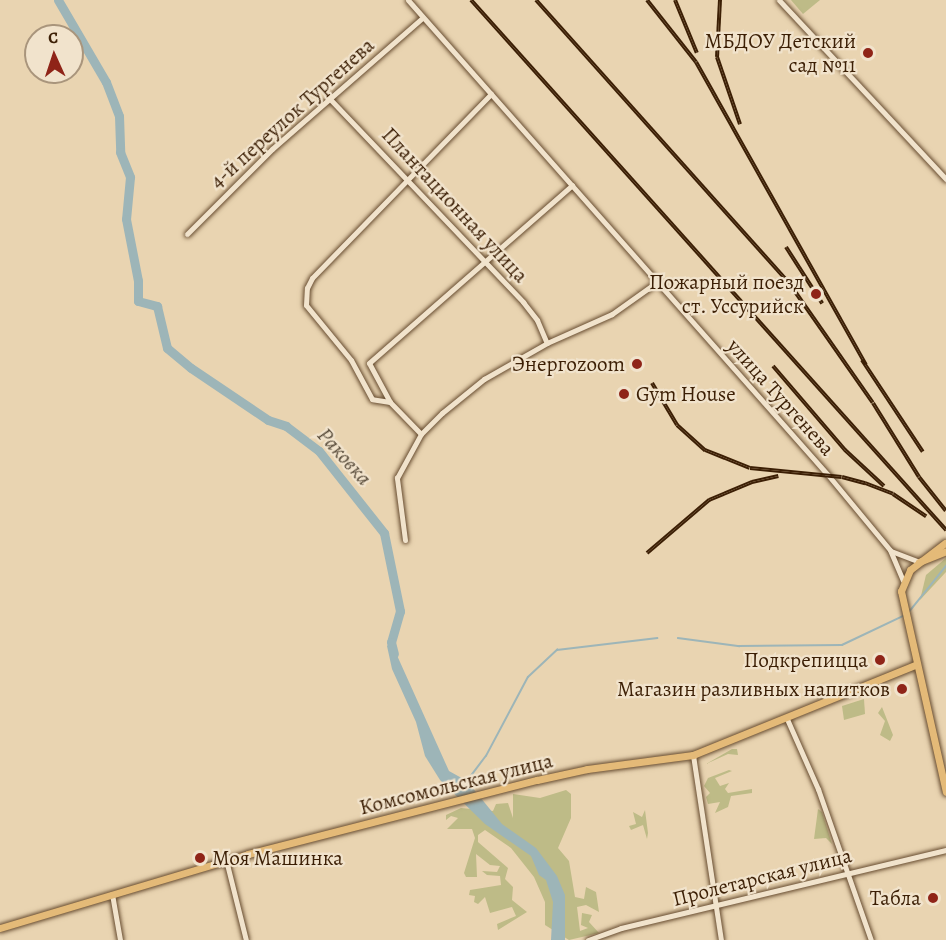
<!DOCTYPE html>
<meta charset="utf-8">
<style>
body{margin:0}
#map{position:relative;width:946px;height:940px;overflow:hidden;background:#e9d4b1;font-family:Alegreya,serif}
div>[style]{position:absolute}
.green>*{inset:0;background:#bebb87}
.water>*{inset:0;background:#9db5b8}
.stream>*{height:1.5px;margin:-0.75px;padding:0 0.75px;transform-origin:0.75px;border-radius:0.75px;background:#9db5b8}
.river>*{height:9px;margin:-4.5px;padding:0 4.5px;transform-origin:4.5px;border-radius:4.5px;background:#9db5b8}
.roads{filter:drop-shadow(0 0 2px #674c30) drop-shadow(0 0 2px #674c30)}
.minor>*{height:5px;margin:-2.5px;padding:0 2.5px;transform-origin:2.5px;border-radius:2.5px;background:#f1e3cc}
.major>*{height:7px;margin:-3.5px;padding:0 3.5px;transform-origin:3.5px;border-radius:3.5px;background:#e4ba78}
.rail>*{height:4px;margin-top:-2px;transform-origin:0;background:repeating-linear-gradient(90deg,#f1e3cc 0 4.5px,#3c1f05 0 9px);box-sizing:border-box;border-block:2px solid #3c1f05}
.dots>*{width:16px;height:16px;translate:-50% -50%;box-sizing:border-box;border:3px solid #f1e3cc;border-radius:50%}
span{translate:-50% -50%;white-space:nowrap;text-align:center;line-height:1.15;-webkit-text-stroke:4.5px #f1e3cc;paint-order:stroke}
.poi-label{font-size:21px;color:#3c1f05}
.right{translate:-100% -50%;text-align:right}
.left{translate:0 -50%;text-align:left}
.street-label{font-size:21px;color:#3c1f05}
.water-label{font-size:22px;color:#594c3b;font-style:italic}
.north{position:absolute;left:24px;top:24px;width:60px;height:60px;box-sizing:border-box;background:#f1e3cc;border:2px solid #a9957c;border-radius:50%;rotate:357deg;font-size:16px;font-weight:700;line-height:24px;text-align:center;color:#3c1f05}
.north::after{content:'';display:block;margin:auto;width:21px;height:27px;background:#8f2418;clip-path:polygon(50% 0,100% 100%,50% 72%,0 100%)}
</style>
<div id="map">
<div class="green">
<i style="clip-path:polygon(791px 0,820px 0,803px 14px)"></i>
<i style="clip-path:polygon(946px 558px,946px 572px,920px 600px,926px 575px)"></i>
<i style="clip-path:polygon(864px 699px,865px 714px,844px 720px,842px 706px)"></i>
<i style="clip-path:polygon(882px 707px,893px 735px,890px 741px,880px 735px,885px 721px,878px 713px)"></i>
<i style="clip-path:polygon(732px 749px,737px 749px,738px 755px,728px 754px,706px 764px)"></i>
<i style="clip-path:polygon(729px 770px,732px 771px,715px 778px,720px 786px,729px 783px,725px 789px,728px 793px,752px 789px,752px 793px,731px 796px,728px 807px,715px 813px,720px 802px,708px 804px,706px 797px,710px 793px,704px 786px,708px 778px)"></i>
<i style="clip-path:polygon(566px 790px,571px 794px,571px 818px,558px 848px,569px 861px,575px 897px,584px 899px,586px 887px,596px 892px,599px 912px,586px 905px,577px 907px,580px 931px,588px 928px,581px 925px,582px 913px,592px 915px,589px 922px,599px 933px,569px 940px,545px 925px,545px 902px,534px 877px,511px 848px,485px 830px,478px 835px,478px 842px,508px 868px,505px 879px,513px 887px,512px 900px,527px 912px,498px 930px,497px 924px,516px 916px,512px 907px,490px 913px,485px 897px,478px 904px,474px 902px,475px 896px,469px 895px,470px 890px,501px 885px,500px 876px,487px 875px,482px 871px,497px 872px,500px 866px,490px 865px,476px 854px,477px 877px,466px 877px,464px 873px,475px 838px,472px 829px,447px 829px,458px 818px,451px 816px,446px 820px,446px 815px,461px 808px,493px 811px,496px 804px,508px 803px,513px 818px,513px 794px,540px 798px)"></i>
<i style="clip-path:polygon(818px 809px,822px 812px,832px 844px,826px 838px,814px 839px)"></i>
<i style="clip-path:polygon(645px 810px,648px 833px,647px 839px,643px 825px,631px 830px,629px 826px,636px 824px,633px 812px,642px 817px)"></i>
</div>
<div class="water">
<i style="clip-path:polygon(391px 642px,449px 771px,467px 781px,502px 824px,536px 848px,557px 876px,565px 895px,565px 940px,551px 940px,553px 902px,546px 880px,539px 875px,531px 856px,485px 824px,440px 780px,425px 756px,416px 722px,392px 669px,387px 646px)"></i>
</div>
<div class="stream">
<i style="left:909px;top:612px;width:59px;rotate:-51.2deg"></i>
<i style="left:678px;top:638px;width:62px;rotate:7.5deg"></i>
<i style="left:739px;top:646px;width:103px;rotate:-0.6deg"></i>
<i style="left:842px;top:645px;width:68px;rotate:-25.4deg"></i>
<i style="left:467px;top:781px;width:31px;rotate:-53deg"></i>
<i style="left:486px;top:756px;width:89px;rotate:-62deg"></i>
<i style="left:528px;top:677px;width:40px;rotate:-43deg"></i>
<i style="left:557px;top:650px;width:101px;rotate:-6.8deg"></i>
</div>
<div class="river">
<i style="left:58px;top:0;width:95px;rotate:59.7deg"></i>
<i style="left:106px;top:82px;width:36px;rotate:69deg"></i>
<i style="left:119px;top:116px;width:36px;rotate:88deg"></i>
<i style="left:120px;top:152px;width:27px;rotate:68deg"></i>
<i style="left:130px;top:177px;width:42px;rotate:95.4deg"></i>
<i style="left:126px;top:219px;width:63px;rotate:79deg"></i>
<i style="left:138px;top:281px;width:20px;rotate:90deg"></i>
<i style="left:138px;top:301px;width:20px;rotate:15deg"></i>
<i style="left:157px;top:306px;width:43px;rotate:76.6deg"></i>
<i style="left:167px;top:348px;width:31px;rotate:40deg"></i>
<i style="left:191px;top:368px;width:93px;rotate:34deg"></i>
<i style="left:268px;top:420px;width:19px;rotate:18deg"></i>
<i style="left:286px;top:426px;width:41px;rotate:37.1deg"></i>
<i style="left:319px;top:451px;width:105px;rotate:51.6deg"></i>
<i style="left:384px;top:533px;width:80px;rotate:78.4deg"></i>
<i style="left:400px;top:611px;width:32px;rotate:106deg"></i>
<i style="left:391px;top:642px;width:12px;rotate:76deg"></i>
</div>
<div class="roads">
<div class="minor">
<i style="left:408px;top:0;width:634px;rotate:48.52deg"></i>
<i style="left:828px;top:475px;width:97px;rotate:50.4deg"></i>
<i style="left:890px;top:550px;width:33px;rotate:67deg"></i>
<i style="left:779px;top:0;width:245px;rotate:47deg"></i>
<i style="left:329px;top:98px;width:282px;rotate:46.4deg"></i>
<i style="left:523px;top:302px;width:23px;rotate:52deg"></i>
<i style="left:537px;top:320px;width:25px;rotate:67deg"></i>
<i style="left:187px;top:234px;width:120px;rotate:-45deg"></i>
<i style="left:272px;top:149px;width:198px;rotate:-41.1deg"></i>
<i style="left:390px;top:402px;width:44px;rotate:-118.3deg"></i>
<i style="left:369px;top:363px;width:270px;rotate:-41.2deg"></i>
<i style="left:421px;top:434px;width:45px;rotate:-134.1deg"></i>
<i style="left:390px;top:402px;width:18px;rotate:-171deg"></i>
<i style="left:372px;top:399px;width:44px;rotate:-118.3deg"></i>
<i style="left:351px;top:360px;width:71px;rotate:-129.3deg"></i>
<i style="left:306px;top:305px;width:17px;rotate:-87deg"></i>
<i style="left:307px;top:288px;width:11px;rotate:-63deg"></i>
<i style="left:312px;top:278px;width:257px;rotate:-45.8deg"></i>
<i style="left:405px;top:540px;width:63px;rotate:-97.4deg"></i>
<i style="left:397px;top:478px;width:50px;rotate:-61.4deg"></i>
<i style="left:421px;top:434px;width:30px;rotate:-45deg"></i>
<i style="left:442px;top:413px;width:54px;rotate:-39deg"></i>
<i style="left:484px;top:379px;width:73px;rotate:-29.7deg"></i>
<i style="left:547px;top:343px;width:71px;rotate:-24deg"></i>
<i style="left:612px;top:314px;width:55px;rotate:-35.4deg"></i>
<i style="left:891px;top:551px;width:30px;rotate:21deg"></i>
<i style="left:787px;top:719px;width:77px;rotate:66.1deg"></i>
<i style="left:818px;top:789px;width:160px;rotate:70.7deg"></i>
<i style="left:693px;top:755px;width:187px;rotate:81.4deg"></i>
<i style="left:226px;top:860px;width:82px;rotate:76deg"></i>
<i style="left:112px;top:894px;width:47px;rotate:80.1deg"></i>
<i style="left:588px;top:940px;width:35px;rotate:-20deg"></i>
<i style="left:621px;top:928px;width:334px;rotate:-13.5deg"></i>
</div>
<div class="major">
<i style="left:945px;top:543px;width:44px;rotate:142.4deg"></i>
<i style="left:910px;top:570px;width:23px;rotate:113deg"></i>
<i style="left:901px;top:591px;width:206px;rotate:77.4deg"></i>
<i style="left:919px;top:562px;width:29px;rotate:-22deg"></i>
<i style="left:0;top:928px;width:259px;rotate:-16.6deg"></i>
<i style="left:248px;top:854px;width:298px;rotate:-14.4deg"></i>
<i style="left:537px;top:780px;width:51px;rotate:-12.4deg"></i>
<i style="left:587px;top:769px;width:107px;rotate:-7.5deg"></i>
<i style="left:693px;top:755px;width:240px;rotate:-22.1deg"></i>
</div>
</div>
<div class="rail">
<i style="left:471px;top:0;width:712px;rotate:48.13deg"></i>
<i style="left:536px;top:0;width:380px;rotate:48.2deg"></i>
<i style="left:789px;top:283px;width:146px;rotate:55deg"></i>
<i style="left:873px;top:403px;width:87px;rotate:58.1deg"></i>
<i style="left:919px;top:477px;width:43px;rotate:51.5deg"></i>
<i style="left:647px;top:0;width:79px;rotate:51.7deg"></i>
<i style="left:696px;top:62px;width:347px;rotate:60.7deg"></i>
<i style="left:675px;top:0;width:57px;rotate:67.5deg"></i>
<i style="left:720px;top:0;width:57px;rotate:93deg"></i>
<i style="left:717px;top:57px;width:71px;rotate:71.1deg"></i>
<i style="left:786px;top:247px;width:67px;rotate:57.3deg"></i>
<i style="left:862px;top:360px;width:110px;rotate:56.5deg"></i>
<i style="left:773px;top:366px;width:111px;rotate:49.4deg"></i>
<i style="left:845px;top:450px;width:53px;rotate:42.7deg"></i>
<i style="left:652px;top:383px;width:49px;rotate:59.2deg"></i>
<i style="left:677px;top:425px;width:38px;rotate:42deg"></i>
<i style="left:705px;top:450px;width:48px;rotate:21.8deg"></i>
<i style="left:750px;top:468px;width:92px;rotate:5.6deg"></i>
<i style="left:842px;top:477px;width:24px;rotate:15deg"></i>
<i style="left:865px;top:483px;width:30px;rotate:21deg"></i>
<i style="left:893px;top:494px;width:40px;rotate:34deg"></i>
<i style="left:647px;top:553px;width:82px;rotate:-40.5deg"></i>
<i style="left:709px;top:500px;width:47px;rotate:-22.7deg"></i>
<i style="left:752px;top:482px;width:27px;rotate:-13deg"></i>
</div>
<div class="dots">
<i style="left:868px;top:53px;background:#8f2418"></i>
<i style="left:816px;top:294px;background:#8f2418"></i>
<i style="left:637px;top:364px;background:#8f2418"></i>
<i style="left:624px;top:394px;background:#8f2418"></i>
<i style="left:880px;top:660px;background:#8f2418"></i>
<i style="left:902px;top:689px;background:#8f2418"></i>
<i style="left:200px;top:858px;background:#8f2418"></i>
<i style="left:933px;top:898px;background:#8f2418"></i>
</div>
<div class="poi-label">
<span class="right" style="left:856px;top:53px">МБДОУ Детский<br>сад №11</span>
<span class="right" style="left:804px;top:294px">Пожарный поезд<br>ст. Уссурийск</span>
<span class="right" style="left:625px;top:364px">Энергоzoom</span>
<span class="left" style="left:636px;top:394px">Gym House</span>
<span class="right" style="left:868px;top:660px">Подкрепицца</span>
<span class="right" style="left:890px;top:689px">Магазин разливных напитков</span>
<span class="left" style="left:212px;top:858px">Моя Машинка</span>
<span class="right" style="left:921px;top:898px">Табла</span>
</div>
<div class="street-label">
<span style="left:292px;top:113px;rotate:-42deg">4-й переулок Тургенева</span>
<span style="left:455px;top:205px;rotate:47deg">Плантационная улица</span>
<span style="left:781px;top:397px;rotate:48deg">улица Тургенева</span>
<span style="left:456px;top:784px;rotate:-14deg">Комсомольская улица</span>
<span style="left:762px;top:877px;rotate:-14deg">Пролетарская улица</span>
</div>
<div class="water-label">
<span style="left:344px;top:457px;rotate:48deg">Раковка</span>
</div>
<div class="north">С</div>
</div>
